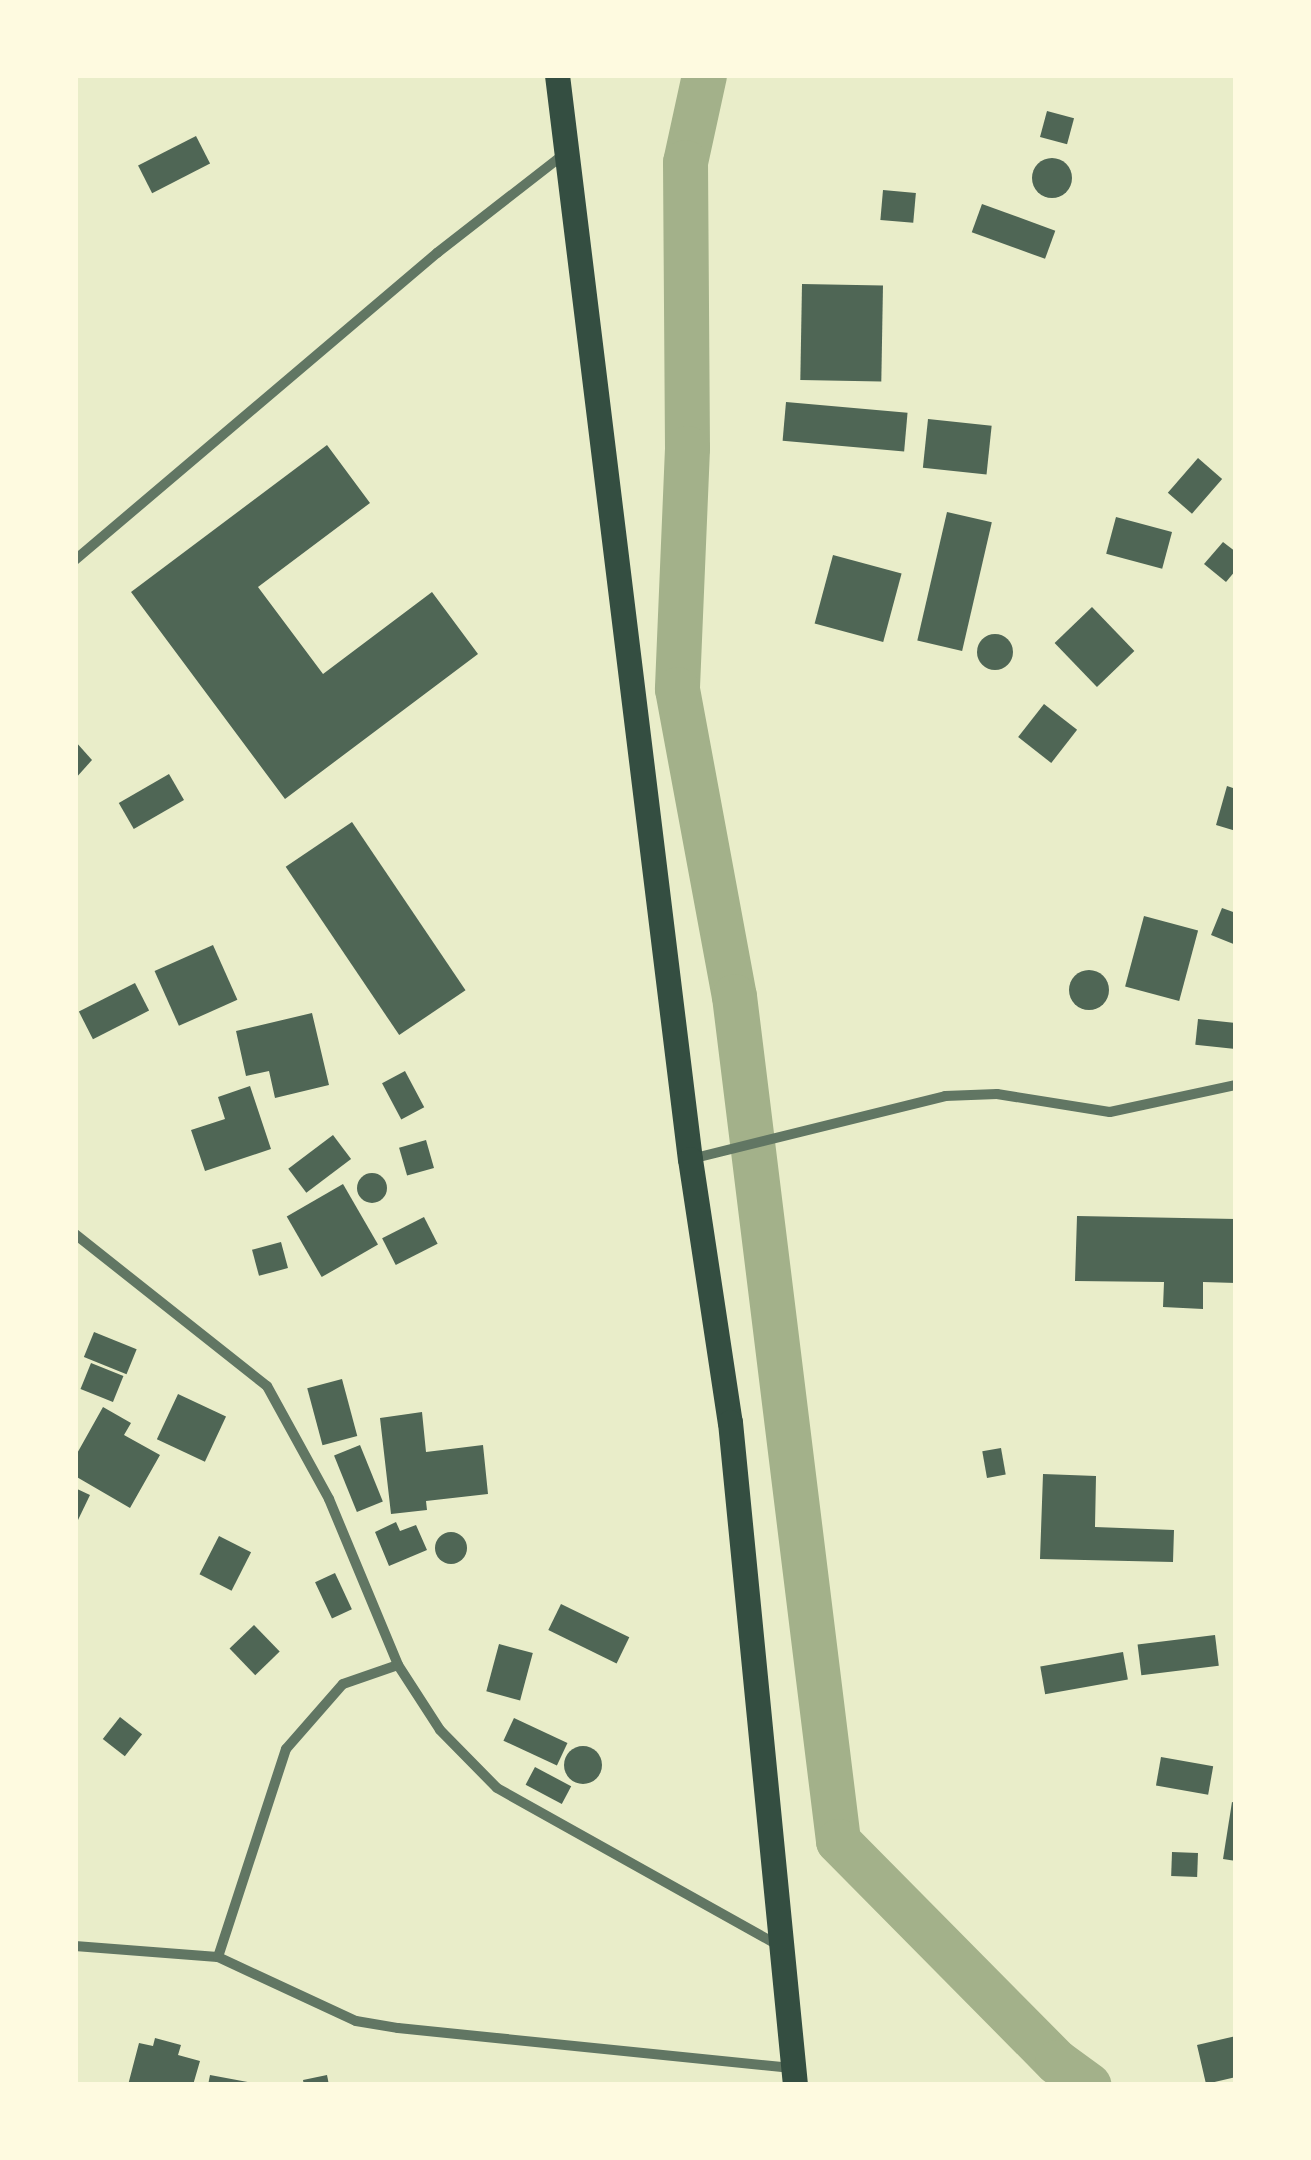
<!DOCTYPE html>
<style>
body{margin:0}
#map{position:relative;width:1311px;height:2160px;overflow:hidden;background:#e9edc9;font-family:"Varela Round",sans-serif}
div>[style]{position:absolute}
.canal>*{height:45px;margin:-22.5px;padding:0 22.5px;transform-origin:22.5px;border-radius:22.5px;background:#a3b18a}
.building>*{inset:0;background:#4f6655;transform-origin:0 0}
.round{border-radius:50%}
.minor>*{height:10px;margin:-5px;padding:0 5px;transform-origin:5px;border-radius:5px;background:#617663}
.primary>*{height:25px;margin:-12.5px;padding:0 12.5px;transform-origin:12.5px;border-radius:12.5px;background:#344e41}
span{translate:-50% -50%;white-space:nowrap;text-align:center;line-height:1.15;-webkit-text-stroke:8px #fefae0;paint-order:stroke}
.frame{position:absolute;inset:0;border:78px solid #fefae0;pointer-events:none}
</style>
<div id="map">
<div class="canal">
<i style="left:704px;top:75px;width:89px;rotate:102.3deg"></i>
<i style="left:685px;top:162px;width:286px;rotate:89.6deg"></i>
<i style="left:687px;top:448px;width:241px;rotate:92.4deg"></i>
<i style="left:677px;top:689px;width:312px;rotate:79.5deg"></i>
<i style="left:734px;top:996px;width:851px;rotate:82.98deg"></i>
<i style="left:838px;top:1841px;width:311px;rotate:45.3deg"></i>
<i style="left:1057px;top:2062px;width:39px;rotate:36deg"></i>
</div>
<div class="building">
<i style="left:1047px;top:111px;width:28px;height:27px;rotate:15deg"></i>
<i style="left:196px;top:136px;width:31px;height:65px;rotate:63deg"></i>
<i class="round" style="left:1032px;top:158px;width:40px;height:40px"></i>
<i style="left:883px;top:190px;width:33px;height:30px;rotate:5deg"></i>
<i style="left:982px;top:204px;width:78px;height:30px;rotate:20deg"></i>
<i style="left:802px;top:284px;width:81px;height:96px;rotate:1deg"></i>
<i style="left:786px;top:402px;width:122px;height:39px;rotate:5deg"></i>
<i style="left:928px;top:419px;width:64px;height:49px;rotate:6deg"></i>
<i style="clip-path:polygon(327px 445px,370px 503px,258px 587px,323px 674px,432px 592px,478px 654px,285px 799px,131px 592px)"></i>
<i style="left:1198px;top:458px;width:32px;height:46px;rotate:41deg"></i>
<i style="left:947px;top:512px;width:46px;height:132px;rotate:13deg"></i>
<i style="left:1116px;top:517px;width:58px;height:38px;rotate:15deg"></i>
<i style="clip-path:polygon(1223px 542px,1236px 552px,1236px 570px,1226px 582px,1204px 564px)"></i>
<i style="left:833px;top:555px;width:71px;height:71px;rotate:15deg"></i>
<i style="left:1092px;top:607px;width:61px;height:52px;rotate:46deg"></i>
<i class="round" style="left:977px;top:634px;width:36px;height:36px"></i>
<i style="left:1044px;top:704px;width:42px;height:42px;rotate:38deg"></i>
<i style="clip-path:polygon(75px 741px,92px 760px,75px 779px)"></i>
<i style="left:169px;top:774px;width:30px;height:58px;rotate:60deg"></i>
<i style="clip-path:polygon(1227px 786px,1236px 789px,1236px 831px,1216px 825px)"></i>
<i style="left:352px;top:822px;width:203px;height:80px;rotate:56deg"></i>
<i style="clip-path:polygon(1222px 908px,1236px 913px,1236px 945px,1211px 935px)"></i>
<i style="left:1144px;top:916px;width:56px;height:73px;rotate:15deg"></i>
<i style="left:213px;top:945px;width:60px;height:64px;rotate:66deg"></i>
<i class="round" style="left:1069px;top:970px;width:40px;height:40px"></i>
<i style="left:135px;top:983px;width:31px;height:63px;rotate:63deg"></i>
<i style="clip-path:polygon(312px 1013px,329px 1085px,275px 1098px,269px 1071px,246px 1076px,236px 1031px)"></i>
<i style="left:1198px;top:1019px;width:38px;height:26px;rotate:6deg"></i>
<i style="left:405px;top:1071px;width:41px;height:26px;rotate:62deg"></i>
<i style="clip-path:polygon(250px 1086px,271px 1149px,205px 1171px,191px 1130px,225px 1119px,218px 1097px)"></i>
<i style="left:333px;top:1135px;width:30px;height:56px;rotate:53deg"></i>
<i style="left:426px;top:1140px;width:29px;height:28px;rotate:74deg"></i>
<i class="round" style="left:357px;top:1173px;width:30px;height:30px"></i>
<i style="left:343px;top:1184px;width:70px;height:65px;rotate:60deg"></i>
<i style="clip-path:polygon(1077px 1216px,1236px 1219px,1236px 1283px,1203px 1282px,1203px 1309px,1163px 1307px,1164px 1282px,1075px 1281px)"></i>
<i style="left:424px;top:1217px;width:30px;height:47px;rotate:63deg"></i>
<i style="left:281px;top:1242px;width:27px;height:30px;rotate:75deg"></i>
<i style="left:94px;top:1332px;width:46px;height:27px;rotate:22deg"></i>
<i style="left:91px;top:1363px;width:35px;height:28px;rotate:22deg"></i>
<i style="left:342px;top:1379px;width:59px;height:36px;rotate:75deg"></i>
<i style="left:178px;top:1394px;width:53px;height:50px;rotate:25deg"></i>
<i style="clip-path:polygon(103px 1407px,131px 1423px,124px 1435px,160px 1455px,130px 1508px,75px 1476px,75px 1457px)"></i>
<i style="clip-path:polygon(422px 1412px,426px 1452px,483px 1445px,488px 1494px,426px 1501px,427px 1510px,391px 1514px,380px 1418px)"></i>
<i style="left:360px;top:1445px;width:61px;height:28px;rotate:68deg"></i>
<i style="left:1001px;top:1448px;width:27px;height:19px;rotate:80deg"></i>
<i style="clip-path:polygon(1043px 1474px,1096px 1476px,1095px 1527px,1174px 1530px,1173px 1562px,1040px 1559px)"></i>
<i style="clip-path:polygon(75px 1488px,90px 1495px,78px 1520px,75px 1518px)"></i>
<i style="clip-path:polygon(396px 1522px,400px 1531px,416px 1525px,427px 1550px,389px 1566px,375px 1532px)"></i>
<i class="round" style="left:435px;top:1532px;width:32px;height:32px"></i>
<i style="left:219px;top:1536px;width:36px;height:43px;rotate:27deg"></i>
<i style="left:335px;top:1573px;width:40px;height:22px;rotate:65deg"></i>
<i style="left:561px;top:1604px;width:76px;height:29px;rotate:26deg"></i>
<i style="left:254px;top:1625px;width:37px;height:34px;rotate:46deg"></i>
<i style="left:1215px;top:1635px;width:31px;height:78px;rotate:83deg"></i>
<i style="left:499px;top:1644px;width:35px;height:49px;rotate:15deg"></i>
<i style="left:1123px;top:1652px;width:28px;height:84px;rotate:80deg"></i>
<i style="left:120px;top:1717px;width:28px;height:28px;rotate:38deg"></i>
<i style="left:514px;top:1718px;width:59px;height:25px;rotate:25deg"></i>
<i class="round" style="left:564px;top:1746px;width:38px;height:38px"></i>
<i style="left:1161px;top:1757px;width:53px;height:29px;rotate:10deg"></i>
<i style="left:535px;top:1767px;width:41px;height:20px;rotate:28deg"></i>
<i style="clip-path:polygon(1232px 1802px,1236px 1803px,1236px 1861px,1223px 1859px)"></i>
<i style="left:1172px;top:1852px;width:26px;height:24px;rotate:2deg"></i>
<i style="clip-path:polygon(1236px 2036px,1236px 2077px,1206px 2084px,1197px 2045px)"></i>
<i style="clip-path:polygon(155px 2038px,181px 2045px,178px 2055px,200px 2061px,193px 2085px,128px 2085px,139px 2043px,153px 2046px)"></i>
<i style="clip-path:polygon(210px 2075px,253px 2083px,253px 2085px,208px 2085px)"></i>
<i style="clip-path:polygon(327px 2075px,329px 2085px,304px 2085px,303px 2080px)"></i>
</div>
<div class="minor">
<i style="left:75px;top:560px;width:475px;rotate:-40.3deg"></i>
<i style="left:437px;top:253px;width:161px;rotate:-37.9deg"></i>
<i style="left:691px;top:1159px;width:262px;rotate:-13.9deg"></i>
<i style="left:945px;top:1096px;width:52px;rotate:-2.2deg"></i>
<i style="left:997px;top:1094px;width:114px;rotate:9.1deg"></i>
<i style="left:1110px;top:1112px;width:129px;rotate:-12.1deg"></i>
<i style="left:75px;top:1234px;width:245px;rotate:38.4deg"></i>
<i style="left:267px;top:1386px;width:129px;rotate:61.2deg"></i>
<i style="left:329px;top:1499px;width:180px;rotate:67.4deg"></i>
<i style="left:75px;top:1946px;width:143px;rotate:4.4deg"></i>
<i style="left:218px;top:1957px;width:152px;rotate:24.9deg"></i>
<i style="left:356px;top:2021px;width:43px;rotate:9.5deg"></i>
<i style="left:398px;top:2028px;width:396px;rotate:5.8deg"></i>
<i style="left:218px;top:1957px;width:219px;rotate:-71.9deg"></i>
<i style="left:286px;top:1749px;width:86px;rotate:-48.8deg"></i>
<i style="left:343px;top:1684px;width:58px;rotate:-19.1deg"></i>
<i style="left:398px;top:1665px;width:77px;rotate:57.1deg"></i>
<i style="left:440px;top:1730px;width:81px;rotate:45.5deg"></i>
<i style="left:497px;top:1788px;width:320px;rotate:29.2deg"></i>
</div>
<div class="primary">
<i style="left:557px;top:75px;width:1092px;rotate:83.01deg"></i>
<i style="left:690px;top:1159px;width:266px;rotate:81.4deg"></i>
<i style="left:730px;top:1422px;width:666px;rotate:84.4deg"></i>
</div>
<div class="frame"></div>
</div>
